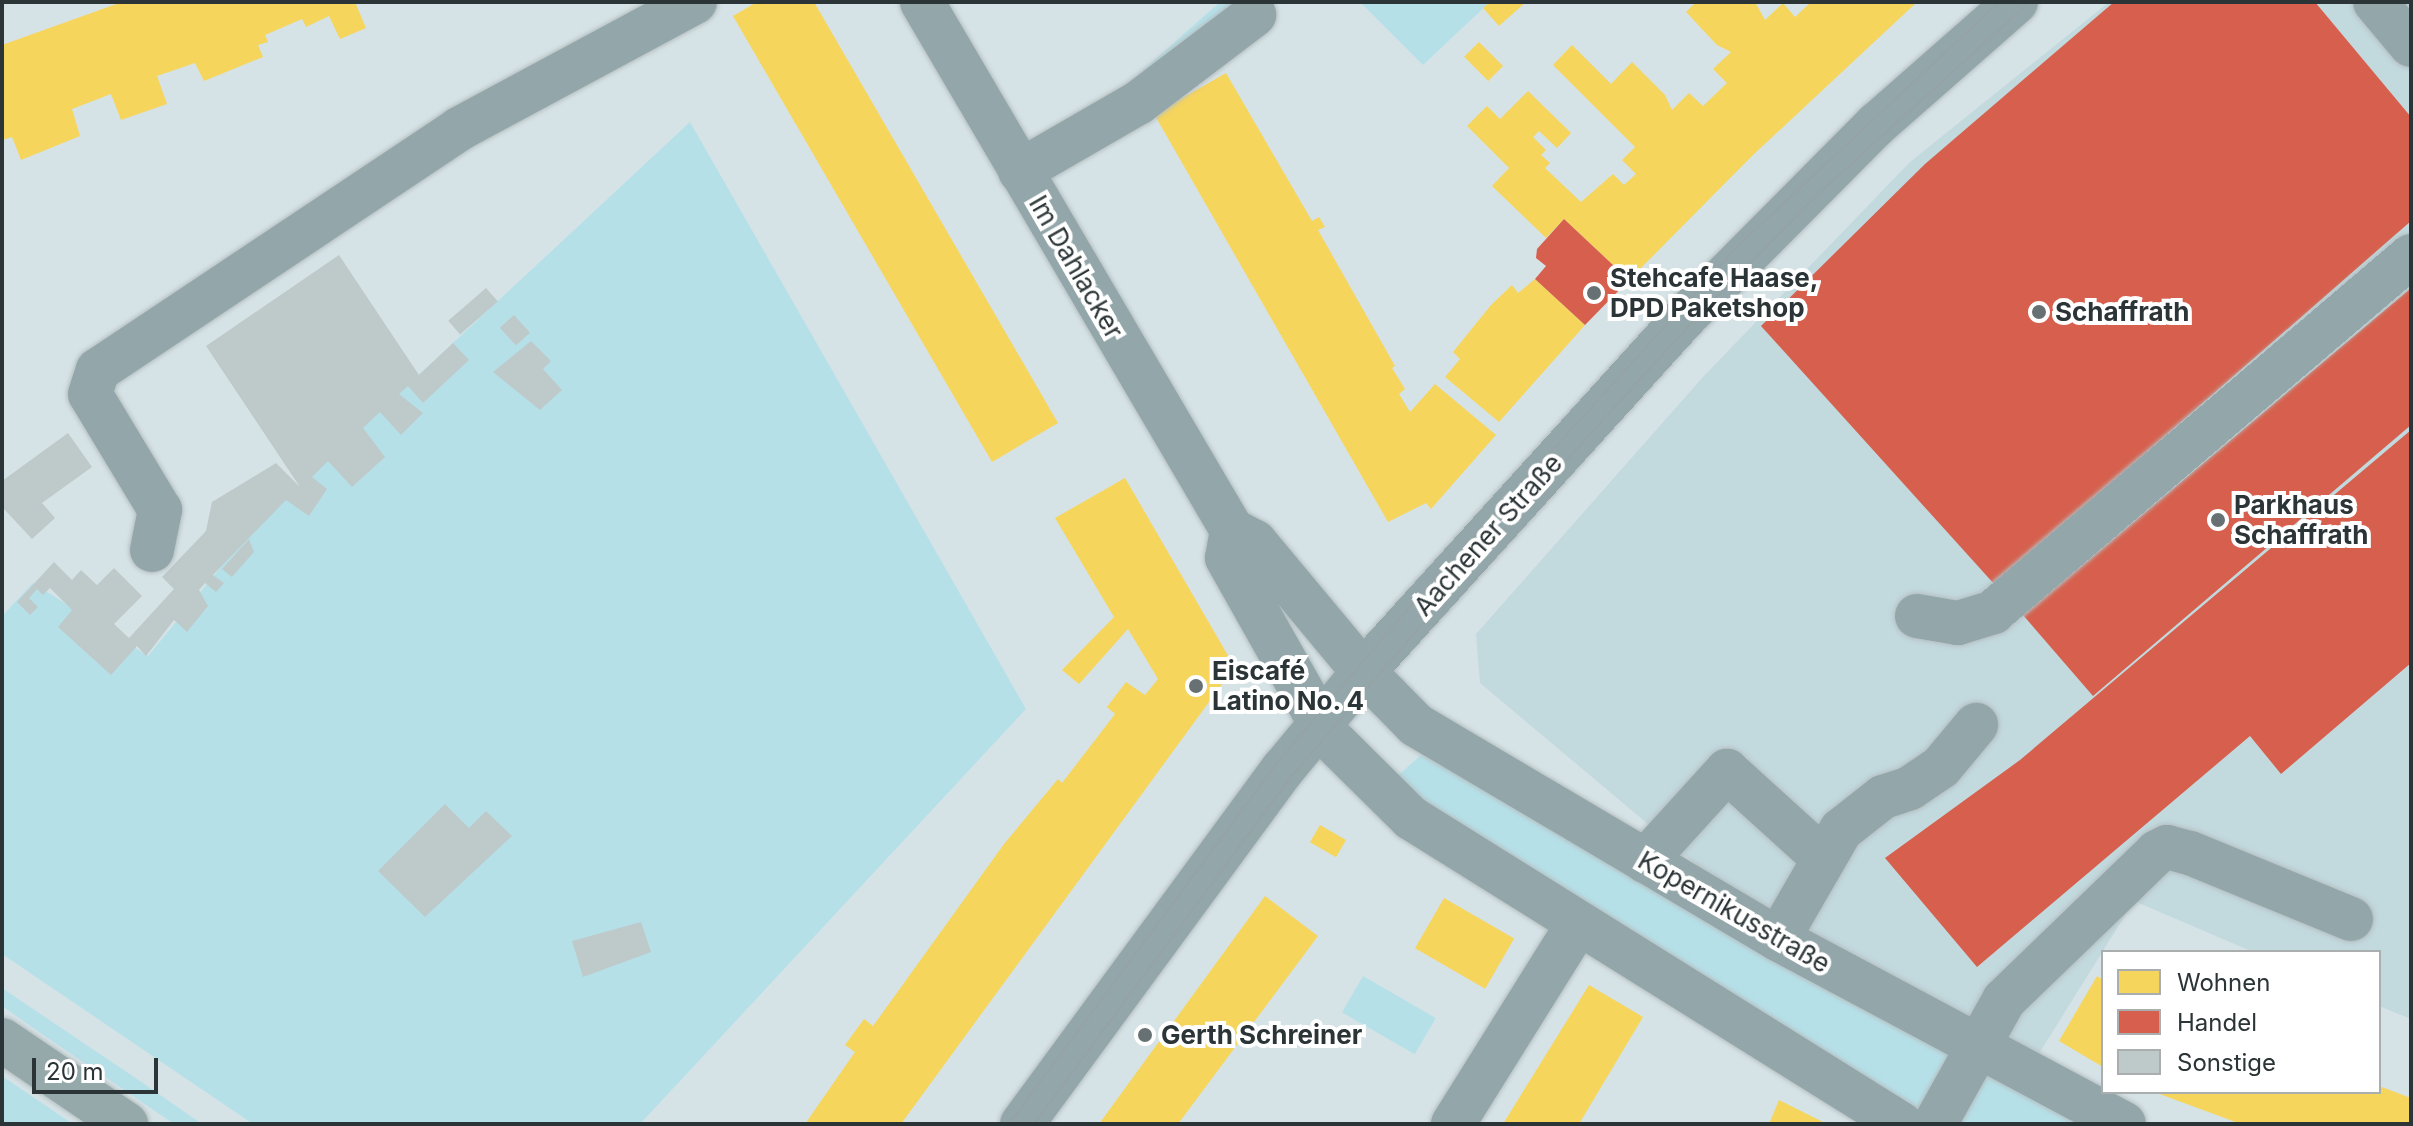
<!DOCTYPE html>
<meta charset="utf-8">
<style>
body{margin:0}
#map{position:relative;width:2413px;height:1126px;overflow:hidden;background:#d6e3e6;font-family:Inter,sans-serif}
div>[style]{position:absolute}
.built>*{inset:0;background:#c2d9de}
.green>*{inset:0;background:#b6e0e8;transform-origin:0 0}
.homes>*{inset:0;background:#f6d55c;transform-origin:0 0}
.shops>*{inset:0;background:#d6604d}
.building>*{inset:0;background:#bec9ca;transform-origin:0 0}
.roads{filter:drop-shadow(0 0 2px #b5bfc1) drop-shadow(0 0 2px #b5bfc1)}
.minor>*{height:44px;margin:-22px;padding:0 22px;transform-origin:22px;border-radius:22px;background:#93a6aa}
.major>*{height:44px;margin:-22px;padding:0 22px;transform-origin:22px;border-radius:22px;background:#95a8aa}
.tram>*{height:2px;margin:-1px;padding:0 1px;transform-origin:1px;border-radius:1px;background:#95a3a6}
.dots>*{width:22px;height:22px;translate:-50% -50%;box-sizing:border-box;border:4px solid #fff;border-radius:50%}
span{translate:-50% -50%;white-space:nowrap;text-align:center;line-height:1.15;-webkit-text-stroke:8px #fff;paint-order:stroke}
.street-label{font-size:26px;color:#2b3436}
.poi-label{font-size:26px;color:#2b3436;font-weight:700}
.left{translate:0 -50%;text-align:left}
.frame{position:absolute;inset:0;border:4px solid #2b3436;pointer-events:none}
.legend{position:absolute;left:2101px;top:950px;width:280px;height:144px;box-sizing:border-box;background:#fff;border:2px solid #aaaeaf;margin:0;padding:10px 14px;list-style:none;font-size:24px;color:#2b3436}
.legend li{display:flex;align-items:center;gap:16px;height:40px}
.legend b{width:40px;border:2px solid #aaaeaf}
.scale{position:absolute;left:32px;top:1058px;width:126px;height:36px;box-sizing:border-box;border:4px solid #2b3436;border-top:0;padding-left:10px;font-size:24px;line-height:28px;white-space:nowrap;color:#2b3436;-webkit-text-stroke:6px #fff;paint-order:stroke}
</style>
<div id="map">
<div class="built">
<i style="clip-path:polygon(2109px 2px,2411px 2px,2411px 1019px,2379px 1006px,2379px 952px,2253px 952px,2134px 901px,2030px 1068px,1729px 892px,1480px 683px,1476px 634px,1703px 377px,1910px 162px)"></i>
</div>
<div class="green">
<i style="clip-path:polygon(1220px 2px,1250px 2px,1153px 87px,1143px 70px)"></i>
<i style="clip-path:polygon(1360px 2px,1490px 2px,1423px 65px)"></i>
<i style="clip-path:polygon(690px 122px,1026px 709px,640px 1124px,253px 1124px,2px 954px,2px 616px,33px 583px,148px 656px,249px 533px)"></i>
<i style="clip-path:polygon(1421px 755px,1618px 863px,2093px 1124px,1928px 1124px,1385px 787px)"></i>
<i style="left:1363px;top:976px;width:84px;height:42px;rotate:30deg"></i>
<i style="clip-path:polygon(2px 988px,140px 1081px,202px 1124px,174px 1124px,39px 1032px,2px 1006px)"></i>
<i style="clip-path:polygon(2px 1076px,73px 1124px,2px 1124px)"></i>
</div>
<div class="homes">
<i style="clip-path:polygon(122px 2px,355px 2px,366px 28px,340px 39px,329px 16px,306px 27px,302px 19px,265px 35px,268px 42px,258px 45px,263px 57px,204px 81px,195px 63px,157px 76px,167px 104px,121px 120px,111px 94px,72px 109px,80px 136px,21px 160px,12px 137px,2px 140px,2px 45px)"></i>
<i style="clip-path:polygon(757px 2px,814px 2px,1058px 423px,992px 462px,733px 16px)"></i>
<i style="clip-path:polygon(1490px 2px,1526px 2px,1499px 26px,1483px 8px)"></i>
<i style="clip-path:polygon(1696px 2px,1755px 2px,1765px 20px,1783px 3px,1795px 17px,1811px 2px,1917px 2px,1753px 155px,1629px 280px,1564px 219px,1546px 238px,1492px 186px,1509px 168px,1467px 126px,1487px 106px,1500px 119px,1528px 91px,1571px 133px,1557px 148px,1539px 131px,1533px 137px,1546px 150px,1541px 155px,1550px 163px,1545px 168px,1581px 202px,1613px 174px,1624px 185px,1636px 174px,1622px 160px,1635px 147px,1553px 65px,1572px 45px,1611px 84px,1632px 62px,1665px 95px,1672px 110px,1689px 93px,1703px 106px,1727px 83px,1713px 69px,1731px 52px,1717px 45px,1686px 12px)"></i>
<i style="left:1479px;top:42px;width:34px;height:21px;rotate:45deg"></i>
<i style="clip-path:polygon(1226px 73px,1312px 221px,1319px 217px,1325px 227px,1318px 230px,1395px 366px,1392px 368px,1405px 389px,1399px 394px,1410px 412px,1435px 384px,1496px 435px,1431px 509px,1426px 503px,1388px 522px,1154px 114px)"></i>
<i style="clip-path:polygon(1535px 279px,1585px 325px,1499px 422px,1445px 377px,1460px 359px,1453px 352px,1491px 305px,1512px 285px,1518px 293px)"></i>
<i style="clip-path:polygon(1125px 478px,1230px 659px,1228px 676px,901px 1124px,805px 1124px,855px 1052px,845px 1045px,864px 1019px,873px 1026px,1004px 844px,1058px 779px,1062px 783px,1115px 714px,1107px 707px,1126px 682px,1145px 695px,1158px 679px,1128px 629px,1079px 684px,1062px 670px,1114px 617px,1055px 518px)"></i>
<i style="left:1320px;top:825px;width:30px;height:20px;rotate:30deg"></i>
<i style="clip-path:polygon(1265px 896px,1318px 936px,1178px 1124px,1099px 1124px)"></i>
<i style="left:1444px;top:898px;width:81px;height:58px;rotate:30deg"></i>
<i style="clip-path:polygon(2097px 976px,2103px 980px,2103px 1067px,2059px 1041px)"></i>
<i style="clip-path:polygon(1589px 985px,1643px 1017px,1579px 1124px,1503px 1124px)"></i>
<i style="clip-path:polygon(2379px 1086px,2411px 1098px,2411px 1124px,2241px 1124px,2154px 1092px,2379px 1092px)"></i>
<i style="clip-path:polygon(1779px 1100px,1827px 1124px,1769px 1124px)"></i>
</div>
<div class="shops">
<i style="clip-path:polygon(2114px 2px,2315px 2px,2411px 117px,2411px 221px,1995px 585px,1761px 326px,1925px 164px)"></i>
<i style="clip-path:polygon(1564px 219px,1629px 280px,1585px 325px,1535px 279px,1546px 266px,1536px 258px,1537px 249px)"></i>
<i style="clip-path:polygon(2411px 288px,2411px 425px,2093px 696px,2023px 615px)"></i>
<i style="clip-path:polygon(2411px 430px,2411px 663px,2281px 774px,2250px 736px,1977px 967px,1885px 858px,2020px 760px)"></i>
</div>
<div class="building">
<i style="clip-path:polygon(339px 255px,419px 375px,453px 343px,469px 360px,423px 403px,408px 386px,399px 394px,423px 413px,401px 435px,380px 412px,363px 428px,385px 457px,352px 487px,328px 461px,312px 477px,327px 489px,309px 516px,286px 500px,213px 575px,224px 583px,216px 592px,205px 583px,199px 590px,208px 606px,187px 632px,174px 620px,146px 656px,137px 646px,111px 675px,58px 627px,72px 610px,50px 588px,43px 595px,37px 589px,29px 598px,38px 607px,30px 615px,17px 602px,54px 562px,72px 580px,81px 570px,97px 585px,114px 568px,142px 596px,114px 624px,129px 638px,174px 589px,162px 577px,206px 531px,212px 502px,276px 463px,300px 487px,206px 346px)"></i>
<i style="left:486px;top:288px;width:18px;height:50px;rotate:49deg"></i>
<i style="left:514px;top:315px;width:24px;height:19px;rotate:48deg"></i>
<i style="clip-path:polygon(531px 341px,551px 361px,543px 369px,562px 390px,540px 410px,493px 372px)"></i>
<i style="clip-path:polygon(68px 433px,92px 467px,42px 503px,55px 518px,32px 539px,2px 507px,2px 481px)"></i>
<i style="clip-path:polygon(249px 539px,254px 552px,232px 577px,222px 569px)"></i>
<i style="clip-path:polygon(445px 804px,469px 828px,486px 811px,512px 836px,425px 917px,378px 871px)"></i>
<i style="clip-path:polygon(641px 922px,651px 952px,583px 977px,572px 941px)"></i>
</div>
<div class="roads">
<div class="minor">
<i style="left:922px;top:2px;width:612px;rotate:59.58deg"></i>
<i style="left:1232px;top:530px;width:26px;rotate:28deg"></i>
<i style="left:1255px;top:542px;width:163px;rotate:50.2deg"></i>
<i style="left:1359px;top:667px;width:81px;rotate:45.5deg"></i>
<i style="left:1416px;top:725px;width:421px;rotate:30.6deg"></i>
<i style="left:1778px;top:939px;width:392px;rotate:28.1deg"></i>
<i style="left:2375px;top:2px;width:56px;rotate:50.1deg"></i>
<i style="left:1020px;top:171px;width:136px;rotate:-30deg"></i>
<i style="left:1138px;top:103px;width:146px;rotate:-37.2deg"></i>
<i style="left:1232px;top:530px;width:28px;rotate:100deg"></i>
<i style="left:1227px;top:558px;width:202px;rotate:60.6deg"></i>
<i style="left:1326px;top:734px;width:120px;rotate:44.7deg"></i>
<i style="left:1411px;top:818px;width:578px;rotate:31.98deg"></i>
<i style="left:152px;top:550px;width:41px;rotate:-78.7deg"></i>
<i style="left:160px;top:510px;width:135px;rotate:-121.1deg"></i>
<i style="left:90px;top:394px;width:25px;rotate:-72deg"></i>
<i style="left:98px;top:370px;width:434px;rotate:-33.7deg"></i>
<i style="left:459px;top:129px;width:268px;rotate:-28.3deg"></i>
<i style="left:1917px;top:616px;width:42px;rotate:9.7deg"></i>
<i style="left:1958px;top:623px;width:37px;rotate:-17deg"></i>
<i style="left:1993px;top:612px;width:549px;rotate:-40.42deg"></i>
<i style="left:1645px;top:861px;width:122px;rotate:-47.7deg"></i>
<i style="left:1727px;top:771px;width:128px;rotate:42.2deg"></i>
<i style="left:1778px;top:939px;width:126px;rotate:-60deg"></i>
<i style="left:1841px;top:830px;width:53px;rotate:-38.2deg"></i>
<i style="left:1883px;top:797px;width:28px;rotate:-18deg"></i>
<i style="left:1910px;top:788px;width:37px;rotate:-34deg"></i>
<i style="left:1941px;top:767px;width:55px;rotate:-50.2deg"></i>
<i style="left:1022px;top:1124px;width:441px;rotate:-53.7deg"></i>
<i style="left:1283px;top:769px;width:127px;rotate:-50.4deg"></i>
<i style="left:1364px;top:671px;width:484px;rotate:-47.8deg"></i>
<i style="left:1689px;top:313px;width:267px;rotate:-45.2deg"></i>
<i style="left:1877px;top:124px;width:185px;rotate:-41.3deg"></i>
<i style="left:1453px;top:1124px;width:236px;rotate:-58deg"></i>
<i style="left:1935px;top:1124px;width:142px;rotate:-60.9deg"></i>
<i style="left:2004px;top:1000px;width:213px;rotate:-44deg"></i>
<i style="left:2157px;top:852px;width:11px;rotate:-27deg"></i>
<i style="left:2167px;top:847px;width:24px;rotate:15deg"></i>
<i style="left:2190px;top:853px;width:174px;rotate:22.3deg"></i>
</div>
<div class="major">
<i style="left:2px;top:1040px;width:150px;rotate:34.1deg"></i>
</div>
</div>
<div class="tram">
<i style="left:1009px;top:1124px;width:450px;rotate:-53.4deg"></i>
<i style="left:1277px;top:763px;width:190px;rotate:-49.7deg"></i>
<i style="left:1400px;top:618px;width:507px;rotate:-47.72deg"></i>
<i style="left:1741px;top:243px;width:353px;rotate:-43deg"></i>
<i style="left:1034px;top:1124px;width:430px;rotate:-53.5deg"></i>
<i style="left:1290px;top:778px;width:340px;rotate:-49.3deg"></i>
<i style="left:1512px;top:520px;width:272px;rotate:-47.7deg"></i>
<i style="left:1695px;top:319px;width:177px;rotate:-45.5deg"></i>
<i style="left:1819px;top:193px;width:285px;rotate:-42.2deg"></i>
</div>
<div class="dots">
<i style="left:1594px;top:293px;background:#677174"></i>
<i style="left:2039px;top:312px;background:#677174"></i>
<i style="left:2218px;top:520px;background:#677174"></i>
<i style="left:1196px;top:686px;background:#677174"></i>
<i style="left:1145px;top:1035px;background:#677174"></i>
</div>
<div class="street-label">
<span style="left:1076px;top:267px;rotate:60deg">Im Dahlacker</span>
<span style="left:1488px;top:535px;rotate:-48deg">Aachener Straße</span>
<span style="left:1734px;top:912px;rotate:30deg">Kopernikusstraße</span>
</div>
<div class="poi-label">
<span class="left" style="left:1610px;top:293px">Stehcafe Haase,<br>DPD Paketshop</span>
<span class="left" style="left:2055px;top:312px">Schaffrath</span>
<span class="left" style="left:2234px;top:520px">Parkhaus<br>Schaffrath</span>
<span class="left" style="left:1212px;top:686px">Eiscafé<br>Latino No. 4</span>
<span class="left" style="left:1161px;top:1035px">Gerth Schreiner</span>
</div>
<div class="frame"></div>
<ul class="legend">
<li><b style="height:22px;background:#f6d55c"></b>Wohnen</li>
<li><b style="height:22px;background:#d6604d"></b>Handel</li>
<li><b style="height:22px;background:#bec9ca"></b>Sonstige</li>
</ul>
<div class="scale">20 m</div>
</div>
